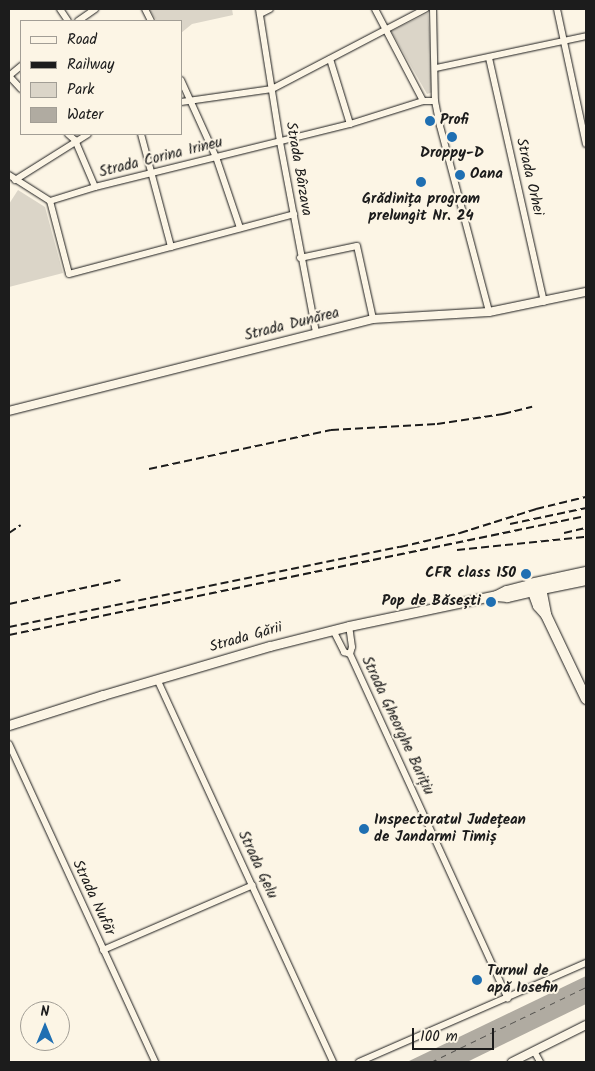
<!DOCTYPE html>
<meta charset="utf-8">
<style>
body{margin:0}
#map{position:relative;width:595px;height:1071px;overflow:hidden;background:#fcf5e5;font-family:Kalam,sans-serif}
div>[style]{position:absolute}
.green>*{inset:0;background:#dbd5c8}
.water>*{inset:0;background:#b0aba1}
.ferry>*{height:1px;margin-top:-0.5px;transform-origin:0;background:repeating-linear-gradient(90deg,#575551 0 6px,transparent 0 11px)}
.roads{filter:drop-shadow(0 0 1px #1c1c1c) drop-shadow(0 0 1px #1c1c1c)}
.minor>*{height:6px;margin:-3px;padding:0 3px;transform-origin:3px;border-radius:3px;background:#fcf5e5}
.tertiary>*{height:8px;margin:-4px;padding:0 4px;transform-origin:4px;border-radius:4px;background:#fcf5e5}
.secondary>*{height:9px;margin:-4.5px;padding:0 4.5px;transform-origin:4.5px;border-radius:4.5px;background:#fcf5e5}
.primary>*{height:10px;margin:-5px;padding:0 5px;transform-origin:5px;border-radius:5px;background:#fcf5e5}
.rail>*{height:2px;margin-top:-1px;transform-origin:0;background:repeating-linear-gradient(90deg,#1c1c1c 0 8px,transparent 0 12px)}
.dots>*{width:14px;height:14px;translate:-50% -50%;box-sizing:border-box;border:2px solid #fcf5e5;border-radius:50%}
span{translate:-50% -50%;white-space:nowrap;text-align:center;line-height:1.15;-webkit-text-stroke:4px #fcf5e5;paint-order:stroke}
.poi-label{font-size:15px;color:#1c1c1c;font-weight:700}
.left{translate:0 -50%;text-align:left}
.right{translate:-100% -50%;text-align:right}
.street-label{font-size:15px;color:#1c1c1c}
.frame{position:absolute;inset:0;border:10px solid #1c1c1c;pointer-events:none}
.legend{position:absolute;left:20px;top:20px;width:162px;height:115px;box-sizing:border-box;background:#fcf5e5;border:1px solid #a29e95;margin:0;padding:6px 9px;list-style:none;font-size:15px;color:#1c1c1c}
.legend li{display:flex;align-items:center;gap:10px;height:25px}
.legend b{width:25px;border:1px solid #a29e95}
.north{position:absolute;left:20px;top:1001px;width:50px;height:50px;box-sizing:border-box;background:#fcf5e5;border:1px solid #a29e95;border-radius:50%;rotate:0deg;font-size:14px;font-weight:700;line-height:20px;text-align:center;color:#1c1c1c}
.north::after{content:'';display:block;margin:auto;width:18px;height:22px;background:#1f6fb2;clip-path:polygon(50% 0,100% 100%,50% 72%,0 100%)}
.scale{position:absolute;left:412px;top:1028px;width:82px;height:22px;box-sizing:border-box;border:2px solid #1c1c1c;border-top:0;padding-left:6px;font-size:15px;line-height:18px;white-space:nowrap;color:#1c1c1c;-webkit-text-stroke:4px #fcf5e5;paint-order:stroke}
</style>
<div id="map">
<div class="green">
<i style="clip-path:polygon(149px 9px,232px 9px,233px 15px,192px 24px,181px 33px,181px 21px,157px 21px)"></i>
<i style="clip-path:polygon(428px 13px,433px 92px,427px 94px,391px 31px)"></i>
<i style="clip-path:polygon(18px 190px,45px 207px,63px 273px,9px 287px,9px 204px)"></i>
</div>
<div class="water">
<i style="clip-path:polygon(586px 976px,586px 1004px,467px 1062px,407px 1062px)"></i>
</div>
<div class="ferry">
<i style="left:431px;top:1062px;width:172px;rotate:-25.8deg"></i>
</div>
<div class="roads">
<div class="minor">
<i style="left:60px;top:9px;width:14px;rotate:56deg"></i>
<i style="left:145px;top:9px;width:13px;rotate:63deg"></i>
<i style="left:259px;top:9px;width:135px;rotate:81deg"></i>
<i style="left:280px;top:142px;width:194px;rotate:79.3deg"></i>
<i style="left:375px;top:9px;width:104px;rotate:62.4deg"></i>
<i style="left:433px;top:9px;width:92px;rotate:88.8deg"></i>
<i style="left:435px;top:101px;width:25px;rotate:79deg"></i>
<i style="left:440px;top:126px;width:192px;rotate:75.2deg"></i>
<i style="left:557px;top:9px;width:138px;rotate:77.9deg"></i>
<i style="left:260px;top:14px;width:11px;rotate:-27deg"></i>
<i style="left:78px;top:21px;width:21px;rotate:-35deg"></i>
<i style="left:489px;top:58px;width:250px;rotate:77.3deg"></i>
<i style="left:330px;top:59px;width:68px;rotate:72.9deg"></i>
<i style="left:436px;top:68px;width:153px;rotate:-12deg"></i>
<i style="left:9px;top:76px;width:18px;rotate:47deg"></i>
<i style="left:9px;top:76px;width:16px;rotate:-40deg"></i>
<i style="left:181px;top:80px;width:85px;rotate:65.6deg"></i>
<i style="left:216px;top:157px;width:75px;rotate:71.3deg"></i>
<i style="left:181px;top:102px;width:92px;rotate:-8.1deg"></i>
<i style="left:272px;top:89px;width:173px;rotate:-27.6deg"></i>
<i style="left:68px;top:134px;width:9px;rotate:41deg"></i>
<i style="left:75px;top:140px;width:51px;rotate:66.9deg"></i>
<i style="left:141px;top:134px;width:117px;rotate:75.1deg"></i>
<i style="left:9px;top:175px;width:49px;rotate:32.4deg"></i>
<i style="left:50px;top:201px;width:75px;rotate:75.4deg"></i>
<i style="left:69px;top:274px;width:233px;rotate:-14.9deg"></i>
<i style="left:15px;top:180px;width:86px;rotate:-32.2deg"></i>
<i style="left:50px;top:201px;width:47px;rotate:-17.3deg"></i>
<i style="left:95px;top:187px;width:263px;rotate:-13.9deg"></i>
<i style="left:350px;top:124px;width:77px;rotate:-17.5deg"></i>
<i style="left:423px;top:101px;width:12px"></i>
<i style="left:300px;top:258px;width:58px;rotate:-11.9deg"></i>
<i style="left:357px;top:246px;width:75px;rotate:77.6deg"></i>
<i style="left:333px;top:630px;width:25px;rotate:63deg"></i>
<i style="left:344px;top:652px;width:6px;rotate:18deg"></i>
<i style="left:350px;top:654px;width:7px;rotate:-74deg"></i>
<i style="left:352px;top:647px;width:21px;rotate:-98deg"></i>
<i style="left:350px;top:654px;width:379px;rotate:65.4deg"></i>
<i style="left:157px;top:679px;width:422px;rotate:65.3deg"></i>
<i style="left:9px;top:744px;width:350px;rotate:65.3deg"></i>
<i style="left:103px;top:950px;width:163px;rotate:-23.4deg"></i>
<i style="left:534px;top:1051px;width:13px;rotate:61deg"></i>
<i style="left:359px;top:1062px;width:248px;rotate:-23.6deg"></i>
</div>
<div class="tertiary">
<i style="left:9px;top:411px;width:375px;rotate:-14.2deg"></i>
<i style="left:373px;top:319px;width:116px;rotate:-3.5deg"></i>
<i style="left:489px;top:312px;width:99px;rotate:-11.7deg"></i>
<i style="left:512px;top:1062px;width:83px;rotate:-26.6deg"></i>
</div>
<div class="secondary">
<i style="left:496px;top:596px;width:11px;rotate:5deg"></i>
<i style="left:507px;top:597px;width:26px;rotate:-13deg"></i>
<i style="left:9px;top:725px;width:99px;rotate:-17.7deg"></i>
<i style="left:103px;top:695px;width:174px;rotate:-16.4deg"></i>
<i style="left:270px;top:646px;width:81px;rotate:-14.2deg"></i>
<i style="left:349px;top:626px;width:150px;rotate:-11.9deg"></i>
<i style="left:496px;top:595px;width:11px;rotate:-27deg"></i>
<i style="left:506px;top:590px;width:25px;rotate:-14deg"></i>
</div>
<div class="primary">
<i style="left:586px;top:572px;width:57px;rotate:167.9deg"></i>
<i style="left:530px;top:584px;width:23px;rotate:70deg"></i>
<i style="left:538px;top:606px;width:12px;rotate:48deg"></i>
<i style="left:546px;top:615px;width:93px;rotate:64.5deg"></i>
<i style="left:540px;top:583px;width:33px;rotate:79deg"></i>
<i style="left:532px;top:591px;width:55px;rotate:-11.5deg"></i>
</div>
</div>
<div class="rail">
<i style="left:149px;top:469px;width:186px;rotate:-12.1deg"></i>
<i style="left:331px;top:430px;width:106px;rotate:-3.2deg"></i>
<i style="left:437px;top:424px;width:67px;rotate:-8.6deg"></i>
<i style="left:503px;top:414px;width:30px;rotate:-14deg"></i>
<i style="left:510px;top:524px;width:78px;rotate:-11.9deg"></i>
<i style="left:9px;top:533px;width:14px;rotate:-34deg"></i>
<i style="left:564px;top:533px;width:23px;rotate:-13deg"></i>
<i style="left:457px;top:550px;width:130px;rotate:-5.8deg"></i>
<i style="left:9px;top:604px;width:114px;rotate:-12.2deg"></i>
<i style="left:9px;top:627px;width:399px;rotate:-11.6deg"></i>
<i style="left:400px;top:547px;width:62px;rotate:-13.1deg"></i>
<i style="left:460px;top:533px;width:80px;rotate:-17.5deg"></i>
<i style="left:536px;top:509px;width:51px;rotate:-13.5deg"></i>
<i style="left:9px;top:635px;width:589px;rotate:-11.65deg"></i>
</div>
<div class="dots">
<i style="left:430px;top:121px;background:#1f6fb2"></i>
<i style="left:452px;top:137px;background:#1f6fb2"></i>
<i style="left:460px;top:175px;background:#1f6fb2"></i>
<i style="left:421px;top:182px;background:#1f6fb2"></i>
<i style="left:526px;top:574px;background:#1f6fb2"></i>
<i style="left:491px;top:602px;background:#1f6fb2"></i>
<i style="left:364px;top:829px;background:#1f6fb2"></i>
<i style="left:477px;top:980px;background:#1f6fb2"></i>
</div>
<div class="poi-label">
<span class="left" style="left:440px;top:121px">Profi</span>
<span style="left:452px;top:154px">Droppy-D</span>
<span class="left" style="left:470px;top:175px">Oana</span>
<span style="left:421px;top:208px">Grădinița program<br>prelungit Nr. 24</span>
<span class="right" style="left:516px;top:574px">CFR class 150</span>
<span class="right" style="left:481px;top:602px">Pop de Băsești</span>
<span class="left" style="left:374px;top:829px">Inspectoratul Județean<br>de Jandarmi Timiș</span>
<span class="left" style="left:487px;top:980px">Turnul de<br>apă Iosefin</span>
</div>
<div class="street-label">
<span style="left:161px;top:158px;rotate:-14deg">Strada Corina Irineu</span>
<span style="left:298px;top:169px;rotate:80deg">Strada Bârzava</span>
<span style="left:529px;top:177px;rotate:77deg">Strada Orhei</span>
<span style="left:292px;top:325px;rotate:-14deg">Strada Dunărea</span>
<span style="left:246px;top:638px;rotate:-16deg">Strada Gării</span>
<span style="left:397px;top:726px;rotate:65deg">Strada Gheorghe Barițiu</span>
<span style="left:257px;top:865px;rotate:65deg">Strada Gelu</span>
<span style="left:93px;top:898px;rotate:65deg">Strada Nufăr</span>
</div>
<div class="frame"></div>
<ul class="legend">
<li><b style="height:6px;background:#fcf5e5"></b>Road</li>
<li><b style="height:6px;background:#1c1c1c"></b>Railway</li>
<li><b style="height:14px;background:#dbd5c8"></b>Park</li>
<li><b style="height:14px;background:#b0aba1"></b>Water</li>
</ul>
<div class="north">N</div>
<div class="scale">100 m</div>
</div>
